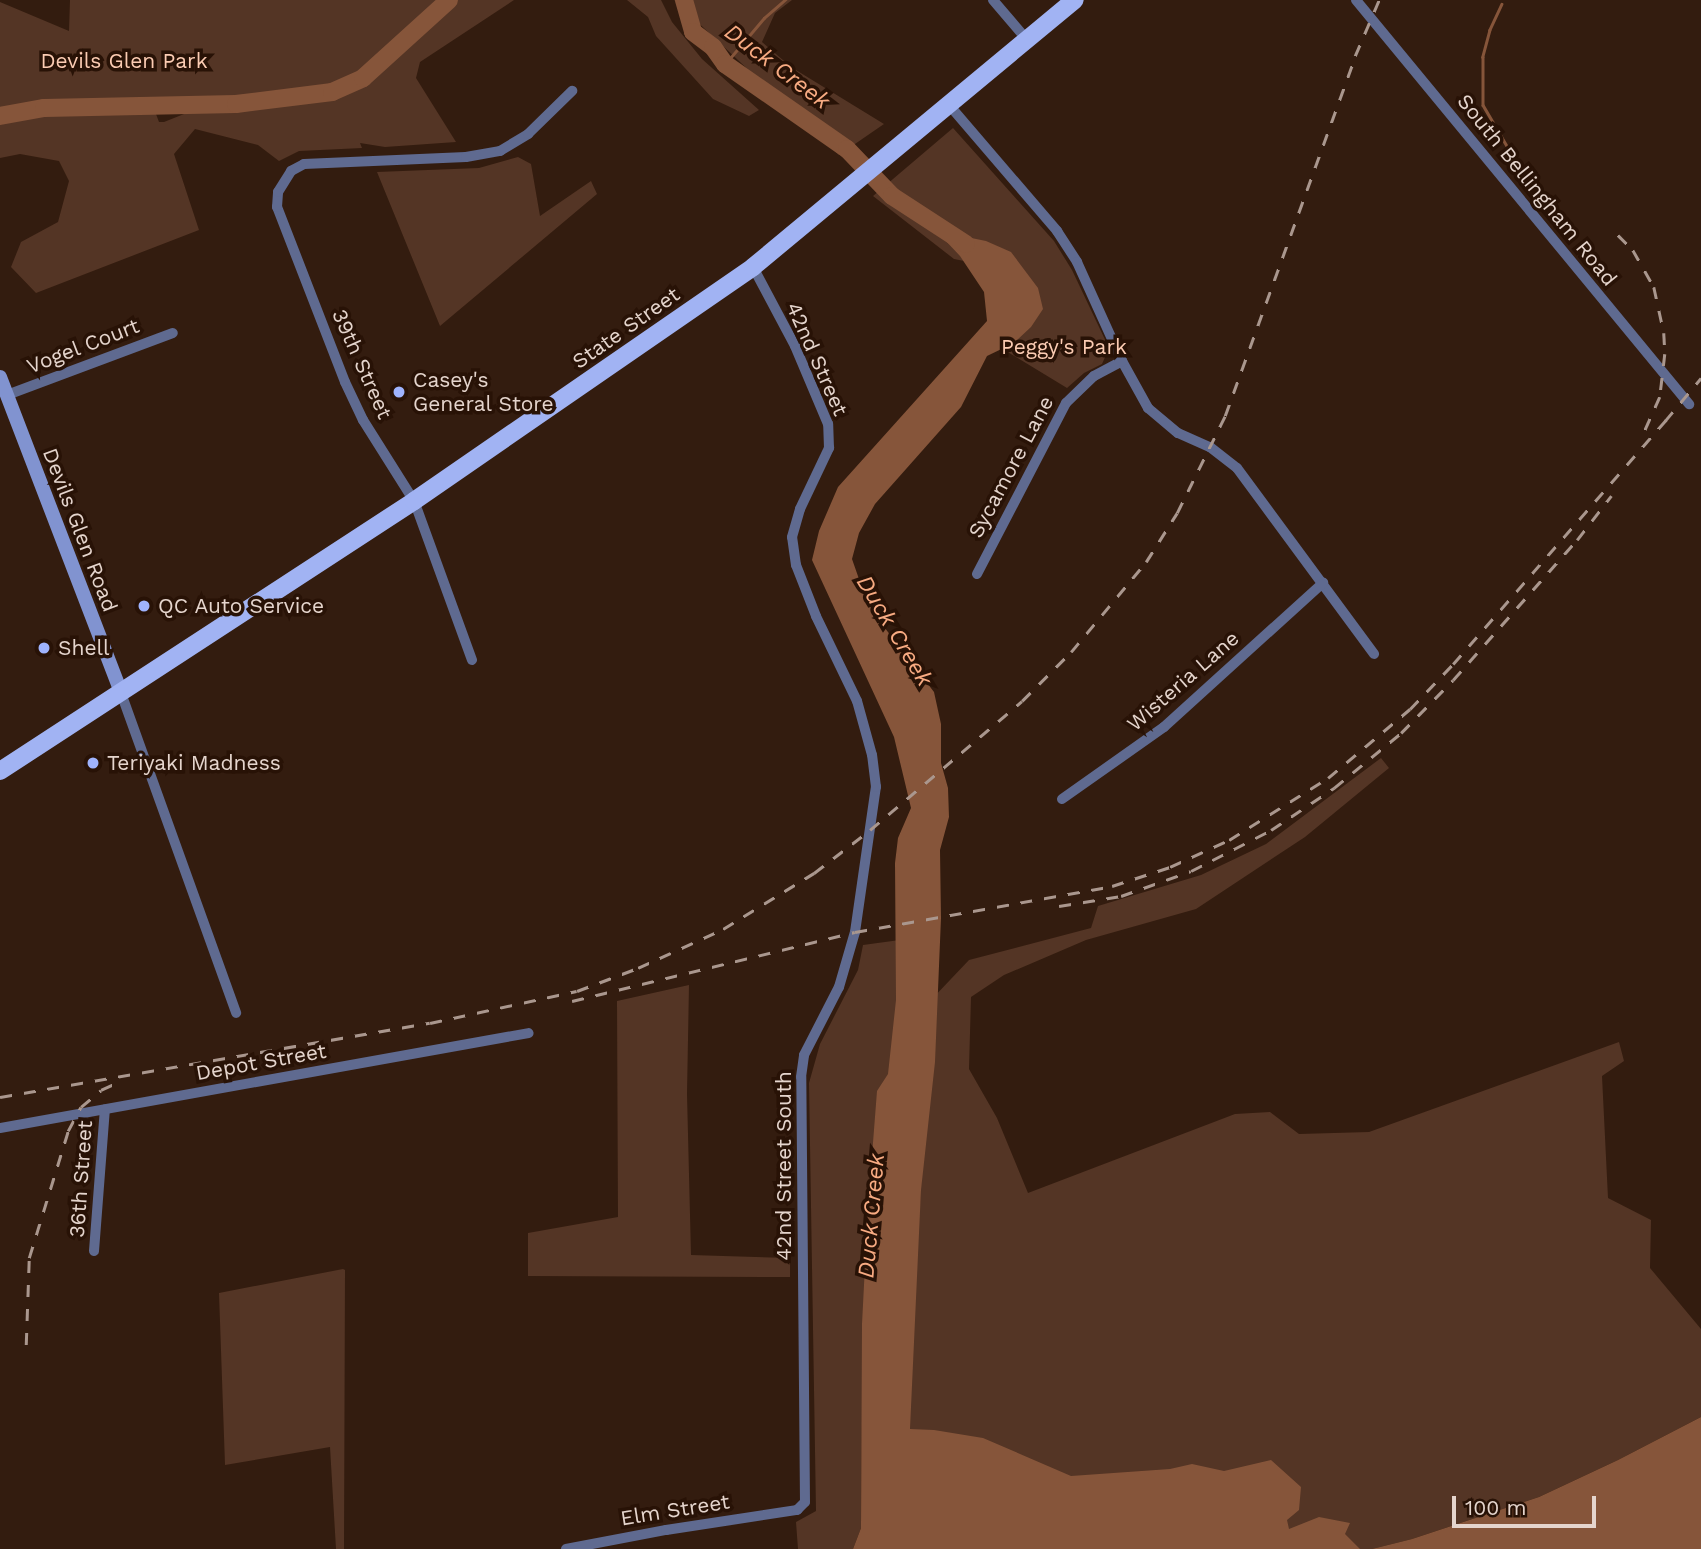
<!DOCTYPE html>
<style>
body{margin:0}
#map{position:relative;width:1701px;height:1549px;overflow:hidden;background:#331c0f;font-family:"Work Sans",sans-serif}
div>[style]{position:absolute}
.green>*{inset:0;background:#543525}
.water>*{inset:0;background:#86553a}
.stream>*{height:2.5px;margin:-1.25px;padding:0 1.25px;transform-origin:1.25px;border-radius:1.25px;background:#86553a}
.river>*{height:18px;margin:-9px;padding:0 9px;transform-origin:9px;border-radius:9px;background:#86553a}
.minor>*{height:10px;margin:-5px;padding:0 5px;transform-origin:5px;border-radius:5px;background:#5f6a90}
.secondary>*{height:14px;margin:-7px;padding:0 7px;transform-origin:7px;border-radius:7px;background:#8193d0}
.primary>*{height:18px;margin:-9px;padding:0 9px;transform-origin:9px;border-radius:9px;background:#a1b3f3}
.rail>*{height:2.5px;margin-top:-1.25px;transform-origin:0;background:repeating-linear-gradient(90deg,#aa978e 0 12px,transparent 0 24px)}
.dots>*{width:19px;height:19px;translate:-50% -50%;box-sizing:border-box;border:4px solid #281206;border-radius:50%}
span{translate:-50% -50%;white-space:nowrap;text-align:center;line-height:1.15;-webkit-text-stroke:7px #281206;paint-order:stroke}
.park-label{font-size:21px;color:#fcccb3}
.street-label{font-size:21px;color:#e5d5cd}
.poi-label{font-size:21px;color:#e5d5cd}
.left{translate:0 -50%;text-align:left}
.water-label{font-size:23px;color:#f8ab82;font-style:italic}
.scale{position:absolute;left:1452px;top:1496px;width:144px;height:32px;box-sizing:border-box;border:4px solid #e5d5cd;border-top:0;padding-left:9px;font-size:21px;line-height:24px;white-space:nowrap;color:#e5d5cd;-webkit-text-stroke:5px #281206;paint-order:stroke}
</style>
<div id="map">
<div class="green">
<i style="clip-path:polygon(evenodd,70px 0,514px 0,420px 62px,416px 78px,456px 142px,385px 147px,360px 143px,362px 148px,299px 151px,279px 161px,258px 145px,195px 129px,174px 154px,199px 230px,36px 293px,11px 267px,21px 242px,58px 222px,69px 181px,59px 161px,20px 154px,0 158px,0 2px,69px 31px,70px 0,207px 104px,213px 110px,189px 112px,164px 122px,159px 122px,156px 114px,207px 104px)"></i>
<i style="clip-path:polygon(627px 0,661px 0,672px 22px,702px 59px,759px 110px,749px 116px,713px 99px,656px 36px,648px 17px)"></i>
<i style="clip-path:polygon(674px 0,792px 0,775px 13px,762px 42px,791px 67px,884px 124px,839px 155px)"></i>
<i style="clip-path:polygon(953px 128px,1054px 241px,1072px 270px,1109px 348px,1102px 364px,1084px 373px,1067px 388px,996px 345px,999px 268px,954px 259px,873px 196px)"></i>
<i style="clip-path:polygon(518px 157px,531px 164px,540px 216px,591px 181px,597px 194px,440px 326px,377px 172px,479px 168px)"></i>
<i style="clip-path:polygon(1381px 758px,1389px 768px,1305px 837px,1196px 909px,1086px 940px,1004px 975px,971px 997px,969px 1069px,997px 1118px,1028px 1193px,1235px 1114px,1270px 1112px,1299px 1134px,1369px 1132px,1619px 1042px,1624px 1061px,1602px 1076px,1608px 1198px,1651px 1220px,1650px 1268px,1701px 1329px,1701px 1417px,1618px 1460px,1539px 1497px,1412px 1539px,1372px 1549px,1106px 1549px,862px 1422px,861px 1528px,853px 1549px,798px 1549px,796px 1522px,816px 1511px,809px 1083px,820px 1044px,858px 970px,863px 945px,929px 936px,920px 1204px,931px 1000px,969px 960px,1091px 928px,1098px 906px,1201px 875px,1266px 844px)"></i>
<i style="clip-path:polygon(689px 985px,687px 1094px,691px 1255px,790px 1258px,790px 1277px,528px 1276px,528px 1233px,618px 1217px,617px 1001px)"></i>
<i style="clip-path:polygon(343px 1269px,345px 1270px,344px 1549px,336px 1549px,330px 1447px,225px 1465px,219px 1293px)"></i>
</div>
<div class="water">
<i style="clip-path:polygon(947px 233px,986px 241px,1011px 252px,1038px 288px,1043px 309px,1031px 327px,1014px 343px,987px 356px,961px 407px,875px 504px,859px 533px,852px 559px,866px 599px,878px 619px,934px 692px,941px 724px,941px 763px,948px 788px,949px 817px,940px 850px,941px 918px,935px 1062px,921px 1190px,910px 1429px,934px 1430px,983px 1438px,1071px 1476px,1170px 1469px,1192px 1464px,1224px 1471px,1271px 1460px,1301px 1487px,1299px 1510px,1287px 1520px,1289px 1529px,1319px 1517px,1350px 1523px,1345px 1534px,1360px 1549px,853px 1549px,861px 1528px,862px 1324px,868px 1207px,877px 1091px,888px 1074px,896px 1000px,895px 863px,898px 838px,911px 808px,894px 737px,812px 560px,819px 531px,838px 487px,987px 321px,984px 292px,960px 256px,943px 238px)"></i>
<i style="clip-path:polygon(1701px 1417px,1701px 1549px,1372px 1549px,1412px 1539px,1539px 1497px,1618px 1460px)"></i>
</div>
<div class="stream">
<i style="left:1502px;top:4px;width:29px;rotate:115deg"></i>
<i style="left:1490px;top:30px;width:28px;rotate:105deg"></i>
<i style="left:1483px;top:57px;width:48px;rotate:90deg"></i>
<i style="left:1483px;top:105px;width:75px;rotate:59.7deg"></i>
<i style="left:725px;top:64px;width:60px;rotate:-49.7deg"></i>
<i style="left:764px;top:18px;width:28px;rotate:-41deg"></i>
</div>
<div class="river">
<i style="left:684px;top:0;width:33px;rotate:74deg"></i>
<i style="left:693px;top:32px;width:25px;rotate:37deg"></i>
<i style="left:713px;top:47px;width:21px;rotate:55deg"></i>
<i style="left:725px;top:64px;width:149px;rotate:34.9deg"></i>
<i style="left:847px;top:149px;width:65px;rotate:46.2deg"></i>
<i style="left:892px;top:196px;width:88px;rotate:33deg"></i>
<i style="left:0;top:116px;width:45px;rotate:-10.3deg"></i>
<i style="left:44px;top:108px;width:192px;rotate:-1.2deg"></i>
<i style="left:236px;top:104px;width:97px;rotate:-7.1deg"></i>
<i style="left:332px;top:92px;width:34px;rotate:-24deg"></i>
<i style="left:363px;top:78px;width:116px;rotate:-42.2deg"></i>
</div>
<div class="minor">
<i style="left:993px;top:0;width:54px;rotate:49.5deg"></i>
<i style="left:1356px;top:0;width:524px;rotate:50.5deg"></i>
<i style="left:950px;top:106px;width:165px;rotate:49.4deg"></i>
<i style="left:1057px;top:231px;width:37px;rotate:57deg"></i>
<i style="left:1077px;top:262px;width:109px;rotate:65.6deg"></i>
<i style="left:1122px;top:361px;width:54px;rotate:61deg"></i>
<i style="left:1148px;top:408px;width:39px;rotate:40deg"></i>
<i style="left:1178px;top:433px;width:35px;rotate:24deg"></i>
<i style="left:1210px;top:447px;width:34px;rotate:38deg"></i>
<i style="left:1237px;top:468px;width:231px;rotate:53.6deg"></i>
<i style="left:7px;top:395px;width:177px;rotate:-20.5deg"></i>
<i style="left:977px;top:574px;width:193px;rotate:-62.5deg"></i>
<i style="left:1066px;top:403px;width:39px;rotate:-44deg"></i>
<i style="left:1094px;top:376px;width:32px;rotate:-28deg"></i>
<i style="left:472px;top:660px;width:169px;rotate:-110deg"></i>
<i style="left:414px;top:501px;width:96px;rotate:-122.2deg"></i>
<i style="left:363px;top:420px;width:42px;rotate:-115.3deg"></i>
<i style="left:345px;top:382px;width:188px;rotate:-111.2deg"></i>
<i style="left:277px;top:207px;width:15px;rotate:-86deg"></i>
<i style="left:278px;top:192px;width:25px;rotate:-58deg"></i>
<i style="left:291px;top:171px;width:15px;rotate:-28deg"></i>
<i style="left:304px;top:164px;width:162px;rotate:-2.5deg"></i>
<i style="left:466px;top:157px;width:35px;rotate:-10deg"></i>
<i style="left:500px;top:151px;width:33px;rotate:-31deg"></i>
<i style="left:528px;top:134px;width:62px;rotate:-44.3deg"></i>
<i style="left:121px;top:693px;width:340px;rotate:70.2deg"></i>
<i style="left:1062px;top:799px;width:125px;rotate:-35.2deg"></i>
<i style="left:1164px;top:727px;width:215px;rotate:-42.2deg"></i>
<i style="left:0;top:1128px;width:537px;rotate:-10.18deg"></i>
<i style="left:94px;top:1251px;width:142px;rotate:-85.6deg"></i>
<i style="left:566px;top:1549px;width:102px;rotate:-10.8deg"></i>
<i style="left:666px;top:1530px;width:133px;rotate:-8.7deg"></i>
<i style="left:797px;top:1510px;width:11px;rotate:-45deg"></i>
<i style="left:805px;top:1502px;width:425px;rotate:-90.5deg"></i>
<i style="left:801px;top:1077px;width:22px;rotate:-82deg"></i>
<i style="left:804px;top:1055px;width:76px;rotate:-62.8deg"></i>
<i style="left:839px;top:987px;width:57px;rotate:-73.8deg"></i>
<i style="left:855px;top:932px;width:147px;rotate:-81.8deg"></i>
<i style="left:876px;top:787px;width:32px;rotate:-97deg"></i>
<i style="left:872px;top:755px;width:56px;rotate:-105.5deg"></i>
<i style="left:857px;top:701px;width:94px;rotate:-115.8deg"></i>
<i style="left:816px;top:616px;width:55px;rotate:-111.4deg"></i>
<i style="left:796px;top:565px;width:28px;rotate:-98deg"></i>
<i style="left:792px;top:537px;width:29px;rotate:-74deg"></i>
<i style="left:800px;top:509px;width:68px;rotate:-64.6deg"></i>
<i style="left:829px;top:448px;width:24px;rotate:-92deg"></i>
<i style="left:828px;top:424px;width:85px;rotate:-112.9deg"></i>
<i style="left:795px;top:346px;width:89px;rotate:-118deg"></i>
</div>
<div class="secondary">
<i style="left:0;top:377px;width:338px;rotate:69deg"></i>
</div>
<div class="primary">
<i style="left:0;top:771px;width:494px;rotate:-33.1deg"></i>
<i style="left:414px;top:501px;width:412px;rotate:-34.6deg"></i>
<i style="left:753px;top:267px;width:418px;rotate:-39.7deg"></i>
</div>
<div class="rail">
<i style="left:1618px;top:235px;width:21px;rotate:45deg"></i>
<i style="left:1633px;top:250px;width:43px;rotate:60.4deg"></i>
<i style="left:1654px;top:287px;width:47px;rotate:77.7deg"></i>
<i style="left:1664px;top:333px;width:21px;rotate:87deg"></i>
<i style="left:1665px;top:354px;width:43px;rotate:96.6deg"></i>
<i style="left:1660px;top:397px;width:42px;rotate:114.1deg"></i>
<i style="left:1665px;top:421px;width:56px;rotate:-50.1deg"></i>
<i style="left:1059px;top:906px;width:63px;rotate:-9.2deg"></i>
<i style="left:1121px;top:896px;width:74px;rotate:-19.7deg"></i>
<i style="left:1191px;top:871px;width:90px;rotate:-27.1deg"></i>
<i style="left:1271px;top:830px;width:76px;rotate:-33.7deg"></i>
<i style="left:1334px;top:788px;width:87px;rotate:-39.4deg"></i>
<i style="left:1401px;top:733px;width:74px;rotate:-45.5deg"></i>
<i style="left:1453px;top:680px;width:187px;rotate:-48.5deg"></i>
<i style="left:1577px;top:540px;width:56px;rotate:-52.3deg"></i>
<i style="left:572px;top:1001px;width:291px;rotate:-13.7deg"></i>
<i style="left:855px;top:932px;width:261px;rotate:-10.1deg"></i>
<i style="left:1112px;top:886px;width:61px;rotate:-18.1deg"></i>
<i style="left:1170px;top:867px;width:65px;rotate:-24.6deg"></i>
<i style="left:1229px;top:840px;width:117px;rotate:-32.1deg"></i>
<i style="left:1328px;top:778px;width:107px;rotate:-40.1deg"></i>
<i style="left:1410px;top:709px;width:62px;rotate:-46.3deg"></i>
<i style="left:1453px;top:664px;width:330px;rotate:-48.9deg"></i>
<i style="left:0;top:1097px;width:436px;rotate:-9.8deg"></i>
<i style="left:430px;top:1023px;width:150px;rotate:-12.3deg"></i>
<i style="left:577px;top:991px;width:65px;rotate:-20.7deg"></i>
<i style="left:638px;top:968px;width:94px;rotate:-24.6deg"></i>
<i style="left:723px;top:929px;width:107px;rotate:-31.6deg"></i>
<i style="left:814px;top:873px;width:71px;rotate:-37.5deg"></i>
<i style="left:870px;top:830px;width:199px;rotate:-40.3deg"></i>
<i style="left:1022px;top:701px;width:69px;rotate:-45deg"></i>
<i style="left:1071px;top:652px;width:117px;rotate:-50.2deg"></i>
<i style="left:1146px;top:562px;width:58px;rotate:-57.7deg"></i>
<i style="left:1177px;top:513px;width:108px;rotate:-63.7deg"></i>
<i style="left:1225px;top:416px;width:383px;rotate:-70.1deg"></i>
<i style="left:1355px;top:56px;width:61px;rotate:-66.8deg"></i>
<i style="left:26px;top:1345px;width:87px;rotate:-88deg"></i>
<i style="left:29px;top:1258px;width:133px;rotate:-72.9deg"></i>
<i style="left:68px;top:1131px;width:27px;rotate:-62deg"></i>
<i style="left:81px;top:1107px;width:26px;rotate:-40deg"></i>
<i style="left:101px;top:1090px;width:17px;rotate:-25deg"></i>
</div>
<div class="dots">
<i style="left:399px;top:392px;background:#9fb3fd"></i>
<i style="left:144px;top:606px;background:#9fb3fd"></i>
<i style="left:44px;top:648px;background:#9fb3fd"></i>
<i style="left:93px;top:763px;background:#9fb3fd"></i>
</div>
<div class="park-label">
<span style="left:124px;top:61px">Devils Glen Park</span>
<span style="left:1064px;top:347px">Peggy's Park</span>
</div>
<div class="street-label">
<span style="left:1537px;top:190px;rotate:51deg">South Bellingham Road</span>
<span style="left:626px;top:328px;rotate:-35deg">State Street</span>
<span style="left:83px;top:346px;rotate:-21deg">Vogel Court</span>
<span style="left:817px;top:359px;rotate:66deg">42nd Street</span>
<span style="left:362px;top:364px;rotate:66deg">39th Street</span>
<span style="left:1011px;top:467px;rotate:-62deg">Sycamore Lane</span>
<span style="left:80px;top:530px;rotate:69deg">Devils Glen Road</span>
<span style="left:1183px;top:681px;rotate:-41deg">Wisteria Lane</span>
<span style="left:261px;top:1062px;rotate:-10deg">Depot Street</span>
<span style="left:784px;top:1166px;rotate:-90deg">42nd Street South</span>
<span style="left:81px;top:1179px;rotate:-86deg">36th Street</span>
<span style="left:675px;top:1510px;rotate:-9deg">Elm Street</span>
</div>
<div class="poi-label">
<span class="left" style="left:413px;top:392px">Casey's<br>General Store</span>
<span class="left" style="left:158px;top:606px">QC Auto Service</span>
<span class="left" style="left:58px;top:648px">Shell</span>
<span class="left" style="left:107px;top:763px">Teriyaki Madness</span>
</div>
<div class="water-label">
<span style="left:777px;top:67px;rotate:37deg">Duck Creek</span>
<span style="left:894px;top:631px;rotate:59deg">Duck Creek</span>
<span style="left:872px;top:1216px;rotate:-85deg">Duck Creek</span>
</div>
<div class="scale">100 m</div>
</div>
